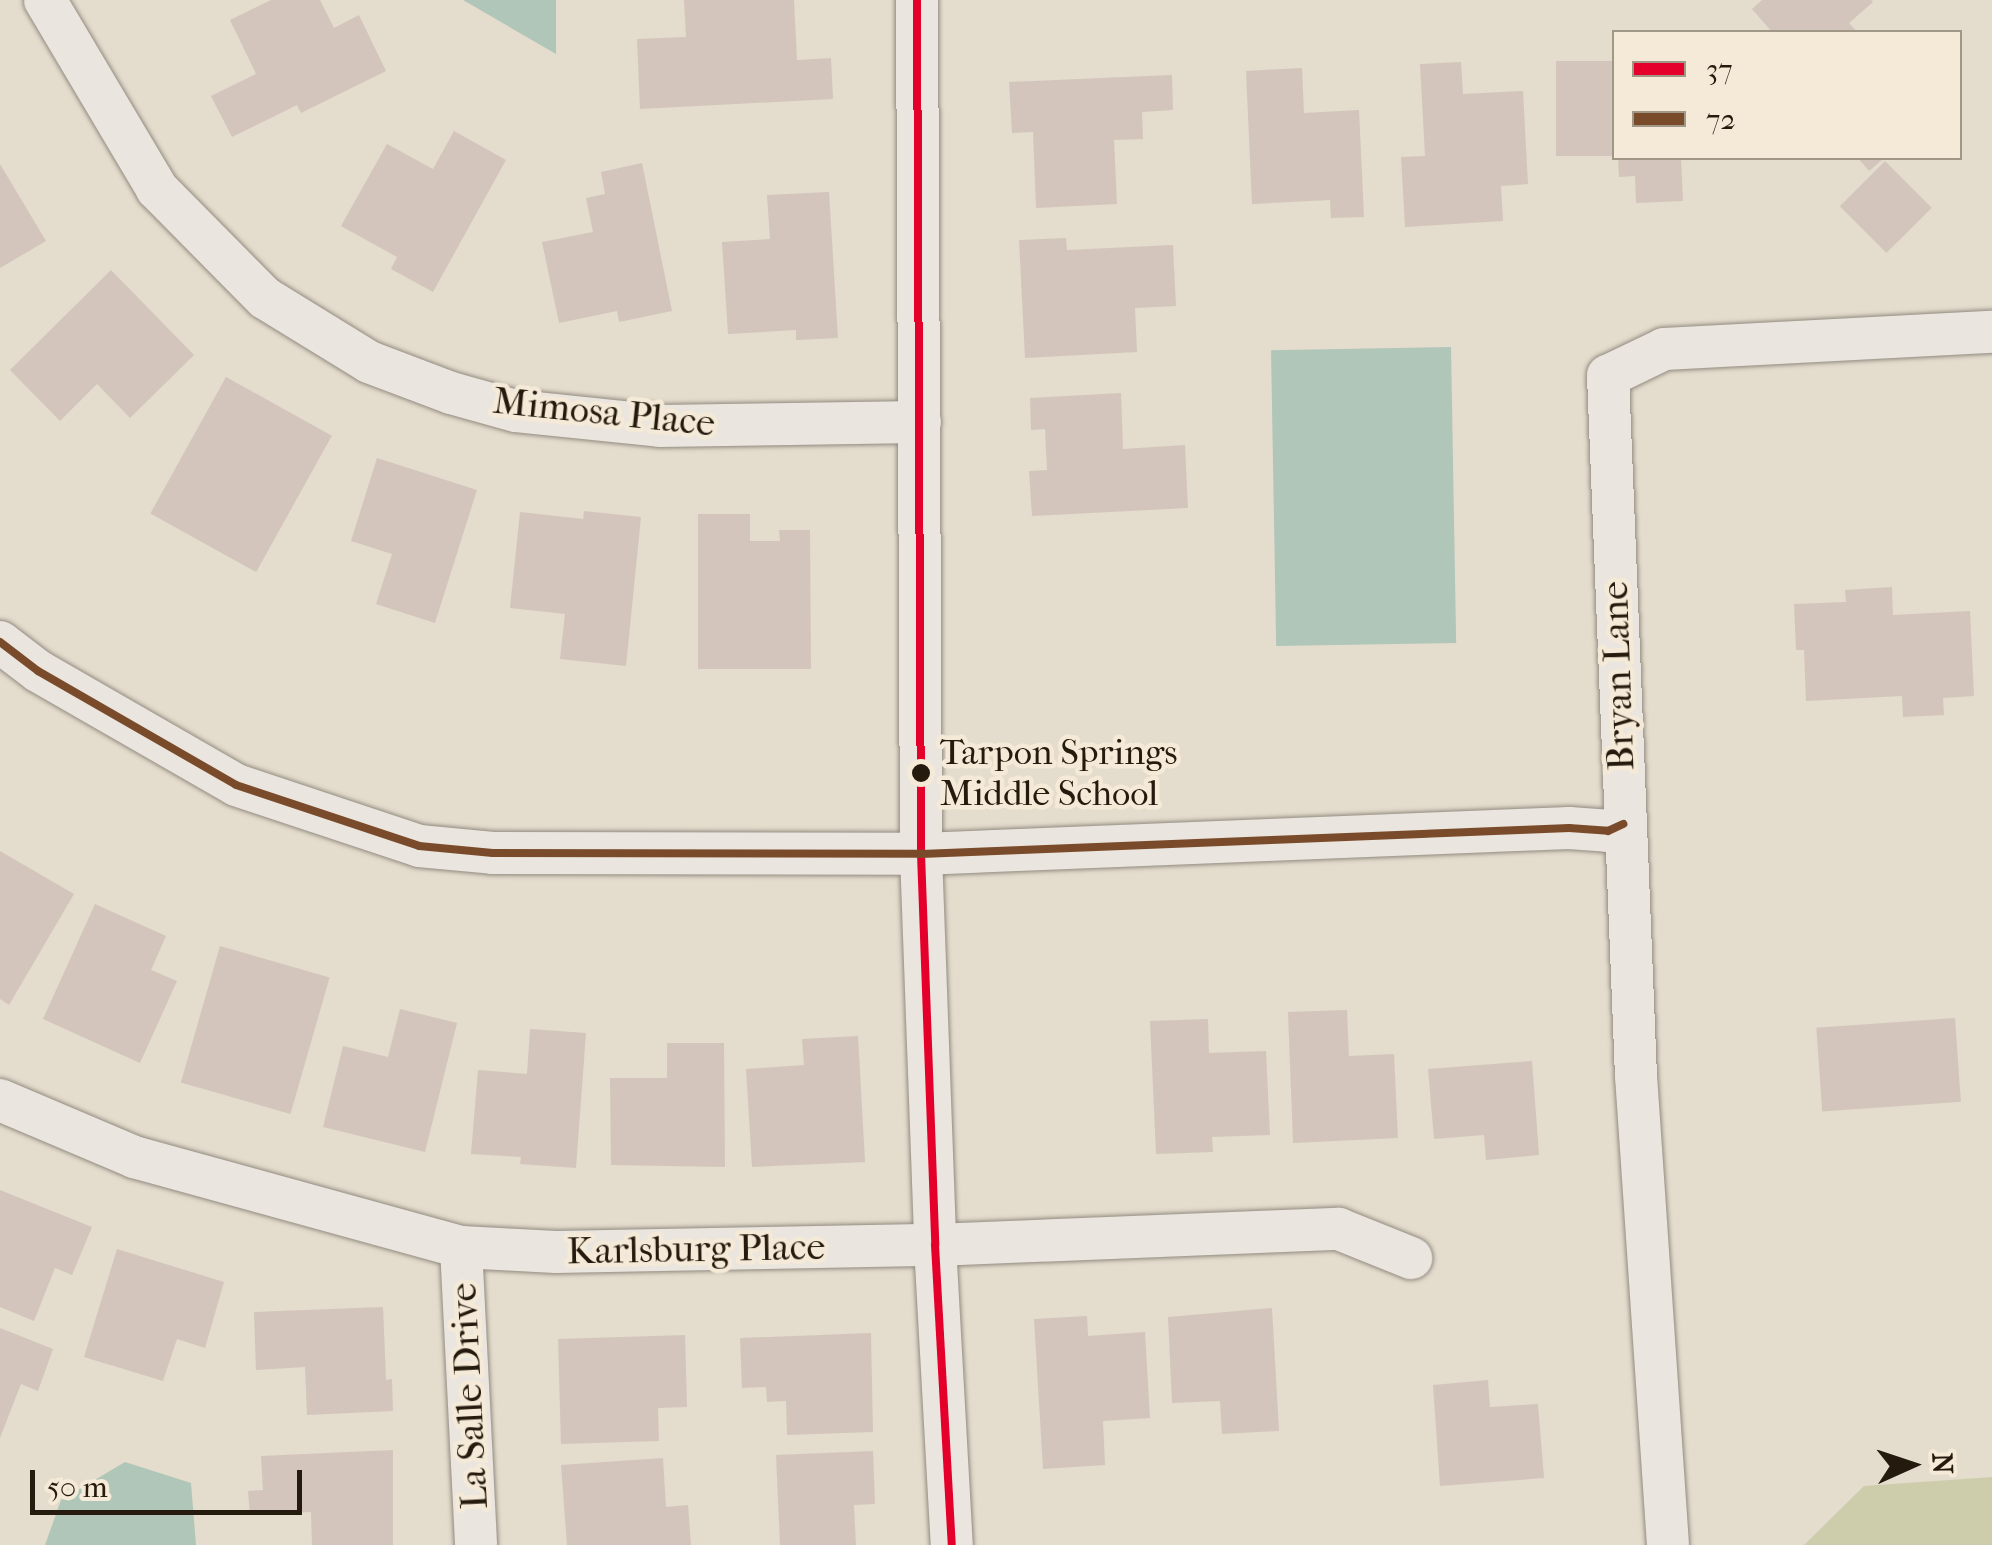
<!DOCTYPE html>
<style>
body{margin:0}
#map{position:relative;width:1992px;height:1545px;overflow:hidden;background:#e4dccc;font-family:"IM FELL French Canon",serif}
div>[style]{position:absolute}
.green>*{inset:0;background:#cdcdac}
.water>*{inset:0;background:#b0c6b9;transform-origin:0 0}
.building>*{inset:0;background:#d3c5bb;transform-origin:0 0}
.roads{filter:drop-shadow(0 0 2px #928b81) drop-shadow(0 0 2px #928b81)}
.minor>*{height:42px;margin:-21px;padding:0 21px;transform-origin:21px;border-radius:21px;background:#eae5de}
.bus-1>*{height:8px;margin:-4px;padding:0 4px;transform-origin:4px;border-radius:4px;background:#e4002b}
.bus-2>*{height:8px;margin:-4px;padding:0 4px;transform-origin:4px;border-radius:4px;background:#7a4b2a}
.dots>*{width:28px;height:28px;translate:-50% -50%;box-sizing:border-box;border:5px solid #f5ead7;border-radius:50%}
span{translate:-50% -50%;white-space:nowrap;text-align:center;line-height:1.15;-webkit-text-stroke:9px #f5ead7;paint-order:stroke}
.bus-label{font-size:36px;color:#241a0d}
.left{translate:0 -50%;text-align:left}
.street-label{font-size:38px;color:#241a0d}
.legend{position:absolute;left:1612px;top:30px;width:350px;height:130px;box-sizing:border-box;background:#f5ead7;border:2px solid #a19786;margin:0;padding:12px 18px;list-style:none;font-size:30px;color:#241a0d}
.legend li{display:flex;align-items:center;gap:20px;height:50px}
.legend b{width:50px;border:2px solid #a19786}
.north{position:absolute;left:1862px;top:1415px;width:100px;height:100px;-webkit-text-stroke:8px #f5ead7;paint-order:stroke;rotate:87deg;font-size:28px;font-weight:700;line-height:40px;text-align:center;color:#241a0d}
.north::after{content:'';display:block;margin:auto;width:35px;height:45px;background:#241a0d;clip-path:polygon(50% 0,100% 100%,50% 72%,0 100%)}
.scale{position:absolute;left:30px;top:1470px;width:272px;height:45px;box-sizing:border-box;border:5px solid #241a0d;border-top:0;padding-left:12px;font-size:30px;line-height:35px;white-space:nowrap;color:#241a0d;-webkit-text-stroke:8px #f5ead7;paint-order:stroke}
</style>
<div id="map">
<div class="green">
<i style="clip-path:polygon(1992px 1477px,1992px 1545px,1804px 1545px,1864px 1486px)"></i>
</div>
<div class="water">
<i style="clip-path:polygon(463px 0,556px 0,556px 54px)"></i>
<i style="left:1451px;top:347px;width:296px;height:180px;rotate:89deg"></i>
<i style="clip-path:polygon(125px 1462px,191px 1483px,196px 1545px,45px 1545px,61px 1500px)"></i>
</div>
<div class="building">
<i style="clip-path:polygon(271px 0,320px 0,334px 28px,359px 15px,386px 71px,301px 113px,297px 105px,232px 137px,211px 96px,256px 74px,230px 20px)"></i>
<i style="clip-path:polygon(684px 0,794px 0,797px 60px,831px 58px,833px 99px,640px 109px,637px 39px,686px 37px)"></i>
<i style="clip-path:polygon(1762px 0,1871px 0,1873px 2px,1849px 23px,1857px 32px,1772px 32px,1752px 9px)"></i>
<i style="left:1614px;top:61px;width:95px;height:58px;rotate:90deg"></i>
<i style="clip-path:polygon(1461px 62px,1463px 94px,1523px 91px,1528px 184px,1501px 186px,1503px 221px,1405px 227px,1401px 157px,1425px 156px,1420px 64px)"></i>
<i style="clip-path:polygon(1302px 68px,1304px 113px,1359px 110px,1364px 217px,1331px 218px,1330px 200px,1252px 204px,1246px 71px)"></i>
<i style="clip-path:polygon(1172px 75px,1173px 110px,1142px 112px,1143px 139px,1114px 140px,1117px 204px,1036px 208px,1033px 132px,1012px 133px,1009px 82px)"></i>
<i style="clip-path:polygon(454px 131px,506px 160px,433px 292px,391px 269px,397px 257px,341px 226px,387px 144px,433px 169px)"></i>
<i style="clip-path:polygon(1618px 158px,1681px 158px,1683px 201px,1636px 203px,1635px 176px,1619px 177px)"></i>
<i style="clip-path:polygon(1858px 158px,1884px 158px,1869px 171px)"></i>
<i style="left:1885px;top:161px;width:66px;height:64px;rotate:45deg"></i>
<i style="clip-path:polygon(642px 163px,672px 311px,619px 322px,617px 311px,559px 323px,542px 242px,593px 232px,586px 198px,605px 194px,601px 172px)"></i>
<i style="clip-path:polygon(0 164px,46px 241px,0 268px)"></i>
<i style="clip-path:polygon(829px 192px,838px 338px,796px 340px,796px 330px,728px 334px,722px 242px,770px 239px,767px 195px)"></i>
<i style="clip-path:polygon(1066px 238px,1067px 250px,1173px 245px,1176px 306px,1135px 308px,1137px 352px,1025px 358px,1019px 240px)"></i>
<i style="clip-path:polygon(111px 270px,194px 355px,130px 418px,97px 384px,60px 421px,10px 370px)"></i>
<i style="left:226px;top:377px;width:121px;height:156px;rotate:29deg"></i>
<i style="clip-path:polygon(1121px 393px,1123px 449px,1185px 445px,1188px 508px,1032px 516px,1029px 471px,1047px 470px,1045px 429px,1031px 430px,1030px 398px)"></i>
<i style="clip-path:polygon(377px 458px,477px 490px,435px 623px,376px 604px,392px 554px,351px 541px)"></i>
<i style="clip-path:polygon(584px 511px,641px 517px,626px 666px,560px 659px,565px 614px,510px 608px,520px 512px,583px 519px)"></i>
<i style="clip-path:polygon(698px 514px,750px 514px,750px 541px,780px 541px,779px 530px,810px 530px,811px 669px,698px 669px)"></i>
<i style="clip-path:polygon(1892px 587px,1893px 615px,1970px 611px,1974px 696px,1943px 698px,1944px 715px,1903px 717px,1902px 696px,1806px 701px,1804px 650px,1796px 650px,1794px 604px,1846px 602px,1845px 590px)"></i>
<i style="clip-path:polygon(0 851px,74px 894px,9px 1005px,0 999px)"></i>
<i style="clip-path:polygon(95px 904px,166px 936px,151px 970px,177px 981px,140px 1063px,43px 1019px)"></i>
<i style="left:220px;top:946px;width:114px;height:142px;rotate:16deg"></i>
<i style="clip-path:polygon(400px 1009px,457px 1023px,425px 1152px,323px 1127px,343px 1046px,388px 1057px)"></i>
<i style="clip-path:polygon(1347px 1010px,1349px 1056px,1394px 1054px,1398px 1138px,1293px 1143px,1288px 1012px)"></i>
<i style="left:1955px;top:1018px;width:84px;height:139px;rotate:86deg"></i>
<i style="clip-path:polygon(1208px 1019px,1209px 1053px,1266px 1051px,1270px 1135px,1212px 1137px,1213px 1152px,1156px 1154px,1150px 1021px)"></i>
<i style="clip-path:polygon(530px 1029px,586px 1033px,576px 1168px,520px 1164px,521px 1157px,471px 1154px,478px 1070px,527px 1074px)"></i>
<i style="clip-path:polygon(858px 1036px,865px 1162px,752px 1167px,746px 1069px,804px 1065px,802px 1039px)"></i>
<i style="clip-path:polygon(667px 1043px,724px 1043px,725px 1167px,611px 1165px,610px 1078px,667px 1078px)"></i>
<i style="clip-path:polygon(1532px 1061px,1539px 1155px,1486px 1160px,1484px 1135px,1434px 1139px,1428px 1069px)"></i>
<i style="clip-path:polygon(0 1190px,92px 1227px,72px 1275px,55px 1268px,34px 1321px,0 1307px)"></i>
<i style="clip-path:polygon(117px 1249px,224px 1282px,205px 1348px,177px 1339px,163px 1381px,84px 1357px)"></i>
<i style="clip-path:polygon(383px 1307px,386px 1380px,392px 1379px,393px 1411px,307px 1415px,305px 1367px,256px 1370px,254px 1312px)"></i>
<i style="clip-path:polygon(1272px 1308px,1279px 1431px,1222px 1434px,1220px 1401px,1172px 1403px,1168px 1317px)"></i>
<i style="clip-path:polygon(1087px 1316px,1088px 1336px,1145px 1332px,1150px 1418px,1103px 1421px,1105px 1465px,1043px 1469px,1034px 1319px)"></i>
<i style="clip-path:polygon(0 1328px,53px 1349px,38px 1391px,21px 1384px,0 1438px)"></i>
<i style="clip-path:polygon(871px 1333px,873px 1432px,787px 1435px,786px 1401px,767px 1402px,766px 1387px,742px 1388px,740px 1338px)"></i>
<i style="clip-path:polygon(685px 1335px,687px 1407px,658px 1408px,659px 1441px,561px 1444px,558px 1339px)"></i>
<i style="clip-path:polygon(1488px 1380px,1490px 1407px,1538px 1404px,1544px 1478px,1440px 1486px,1433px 1385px)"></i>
<i style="clip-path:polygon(393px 1450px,393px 1545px,312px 1545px,311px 1512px,250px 1515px,248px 1491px,263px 1490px,261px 1456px)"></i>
<i style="clip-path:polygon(873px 1451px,875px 1504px,854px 1505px,856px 1545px,780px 1545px,776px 1455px)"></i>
<i style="clip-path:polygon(663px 1458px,666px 1507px,688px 1505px,691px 1545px,567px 1545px,561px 1465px)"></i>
</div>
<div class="roads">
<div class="minor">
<i style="left:45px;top:0;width:220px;rotate:59.3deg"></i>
<i style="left:157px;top:189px;width:153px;rotate:45.3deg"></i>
<i style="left:265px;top:298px;width:122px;rotate:31.6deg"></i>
<i style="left:369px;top:362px;width:88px;rotate:20.7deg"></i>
<i style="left:451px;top:393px;width:67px;rotate:15.5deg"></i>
<i style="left:516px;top:411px;width:145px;rotate:5.9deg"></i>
<i style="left:660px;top:426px;width:260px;rotate:-0.9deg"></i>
<i style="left:917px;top:0;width:854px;rotate:89.73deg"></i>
<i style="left:921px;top:854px;width:391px;rotate:87.9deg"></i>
<i style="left:935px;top:1245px;width:300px;rotate:86.8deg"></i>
<i style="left:0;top:642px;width:48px;rotate:37.3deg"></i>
<i style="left:38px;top:671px;width:228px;rotate:29.9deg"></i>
<i style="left:236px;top:785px;width:193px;rotate:18.4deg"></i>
<i style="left:419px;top:846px;width:74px;rotate:5.4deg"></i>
<i style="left:493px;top:853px;width:428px;rotate:0.1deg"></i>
<i style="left:921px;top:854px;width:649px;rotate:-2.3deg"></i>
<i style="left:1569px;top:828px;width:39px;rotate:4deg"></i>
<i style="left:1608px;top:831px;width:17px;rotate:-25deg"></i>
<i style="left:0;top:1100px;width:146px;rotate:23deg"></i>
<i style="left:134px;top:1157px;width:339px;rotate:15.4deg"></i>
<i style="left:461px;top:1247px;width:95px;rotate:3deg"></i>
<i style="left:556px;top:1252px;width:379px;rotate:-1.1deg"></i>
<i style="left:935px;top:1245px;width:404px;rotate:-2.3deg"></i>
<i style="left:1339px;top:1229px;width:78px;rotate:21.9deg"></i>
<i style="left:461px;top:1247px;width:298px;rotate:87.1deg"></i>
<i style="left:1668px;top:1545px;width:470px;rotate:-93.9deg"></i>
<i style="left:1636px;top:1076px;width:701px;rotate:-92.29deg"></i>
<i style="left:1608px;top:376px;width:62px;rotate:-25.7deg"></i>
<i style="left:1664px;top:349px;width:328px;rotate:-3deg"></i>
</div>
</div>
<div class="bus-1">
<i style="left:917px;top:0;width:854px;rotate:89.73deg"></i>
<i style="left:921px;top:854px;width:391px;rotate:87.9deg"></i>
<i style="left:935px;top:1245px;width:300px;rotate:86.8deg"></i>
</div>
<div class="bus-2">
<i style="left:0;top:642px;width:48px;rotate:37.3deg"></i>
<i style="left:38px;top:671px;width:228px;rotate:29.9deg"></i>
<i style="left:236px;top:785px;width:193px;rotate:18.4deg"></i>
<i style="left:419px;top:846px;width:74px;rotate:5.4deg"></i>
<i style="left:493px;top:853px;width:428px;rotate:0.1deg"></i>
<i style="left:921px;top:854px;width:649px;rotate:-2.3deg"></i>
<i style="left:1569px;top:828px;width:39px;rotate:4deg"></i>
<i style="left:1608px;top:831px;width:17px;rotate:-25deg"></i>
</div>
<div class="dots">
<i style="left:921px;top:773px;background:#241a0d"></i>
</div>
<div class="bus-label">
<span class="left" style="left:940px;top:773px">Tarpon Springs<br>Middle School</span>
</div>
<div class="street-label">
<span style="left:604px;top:412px;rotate:6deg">Mimosa Place</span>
<span style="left:1618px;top:676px;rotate:-92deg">Bryan Lane</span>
<span style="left:696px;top:1249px;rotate:-1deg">Karlsburg Place</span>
<span style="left:469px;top:1396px;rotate:-93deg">La Salle Drive</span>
</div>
<ul class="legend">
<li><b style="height:12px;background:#e4002b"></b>37</li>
<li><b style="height:12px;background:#7a4b2a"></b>72</li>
</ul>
<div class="north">N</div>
<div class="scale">50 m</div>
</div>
